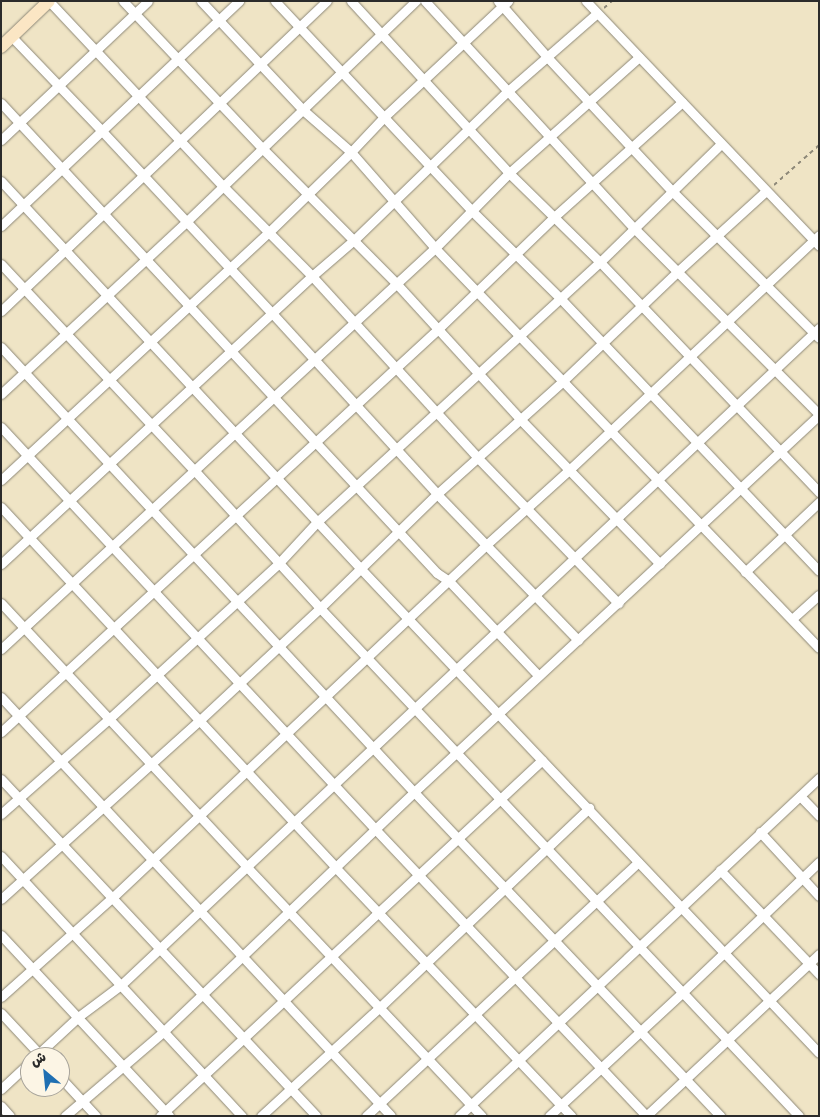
<!DOCTYPE html>
<meta charset="utf-8">
<style>
body{margin:0}
#map{position:relative;width:820px;height:1117px;overflow:hidden;background:#efe4c5;font-family:Mynerve,"Playpen Sans Arabic",sans-serif}
div>[style]{position:absolute}
.path>*{height:2px;margin-top:-1px;transform-origin:0;background:repeating-linear-gradient(90deg,#8d8878 0 4px,transparent 0 8px)}
.roads{filter:drop-shadow(0 0 1px #8d8878) drop-shadow(0 0 1px #8d8878)}
.street>*{height:9px;margin:-4.5px;padding:0 4.5px;transform-origin:4.5px;border-radius:4.5px;background:#fff}
.secondary>*{height:12px;margin:-6px;padding:0 6px;transform-origin:6px;border-radius:6px;background:#fbe6c4}
span{translate:-50% -50%;white-space:nowrap;text-align:center;line-height:1.15;-webkit-text-stroke:4px #fcf5e5;paint-order:stroke}
.frame{position:absolute;inset:0;border:2px solid #2b2b2b;pointer-events:none}
.north{position:absolute;left:20px;top:1047px;width:50px;height:50px;box-sizing:border-box;background:#fcf5e5;border:1px solid #a8a49b;border-radius:50%;rotate:332deg;font-size:14px;font-weight:700;line-height:20px;text-align:center;color:#2b2b2b}
.north::after{content:'';display:block;margin:auto;width:18px;height:22px;background:#1f6fb2;clip-path:polygon(50% 0,100% 100%,50% 72%,0 100%)}
</style>
<div id="map">
<div class="path">
<i style="left:604px;top:8px;width:11px;rotate:-41deg"></i>
<i style="left:774px;top:185px;width:60px;rotate:-41.6deg"></i>
</div>
<div class="roads">
<div class="street">
<i style="left:49px;top:1px;width:254px;rotate:46.8deg"></i>
<i style="left:223px;top:186px;width:127px;rotate:45.3deg"></i>
<i style="left:312px;top:276px;width:246px;rotate:47.6deg"></i>
<i style="left:478px;top:458px;width:202px;rotate:46deg"></i>
<i style="left:123px;top:1px;width:202px;rotate:46.6deg"></i>
<i style="left:262px;top:148px;width:190px;rotate:45.2deg"></i>
<i style="left:396px;top:283px;width:185px;rotate:47.6deg"></i>
<i style="left:521px;top:420px;width:200px;rotate:46deg"></i>
<i style="left:201px;top:1px;width:149px;rotate:46.9deg"></i>
<i style="left:303px;top:110px;width:64px;rotate:41.2deg"></i>
<i style="left:351px;top:152px;width:128px;rotate:48.8deg"></i>
<i style="left:435px;top:248px;width:554px;rotate:46.17deg"></i>
<i style="left:275px;top:1px;width:287px;rotate:46.8deg"></i>
<i style="left:471px;top:210px;width:125px;rotate:44.7deg"></i>
<i style="left:560px;top:298px;width:376px;rotate:46.5deg"></i>
<i style="left:351px;top:1px;width:234px;rotate:47.4deg"></i>
<i style="left:509px;top:173px;width:127px;rotate:44.4deg"></i>
<i style="left:600px;top:262px;width:318px;rotate:46.4deg"></i>
<i style="left:425px;top:1px;width:309px;rotate:47.4deg"></i>
<i style="left:634px;top:228px;width:262px;rotate:45.2deg"></i>
<i style="left:498px;top:1px;width:76px;rotate:48.7deg"></i>
<i style="left:548px;top:58px;width:183px;rotate:47deg"></i>
<i style="left:673px;top:192px;width:206px;rotate:45deg"></i>
<i style="left:586px;top:1px;width:338px;rotate:46.4deg"></i>
<i style="left:12px;top:37px;width:130px;rotate:46.2deg"></i>
<i style="left:102px;top:131px;width:249px;rotate:47deg"></i>
<i style="left:272px;top:313px;width:245px;rotate:47.6deg"></i>
<i style="left:437px;top:494px;width:203px;rotate:46deg"></i>
<i style="left:1px;top:103px;width:641px;rotate:47.15deg"></i>
<i style="left:437px;top:573px;width:14px;rotate:34deg"></i>
<i style="left:449px;top:581px;width:129px;rotate:46.6deg"></i>
<i style="left:1px;top:140px;width:202px;rotate:-43.4deg"></i>
<i style="left:1px;top:181px;width:529px;rotate:47.14deg"></i>
<i style="left:361px;top:569px;width:666px;rotate:46.58deg"></i>
<i style="left:1px;top:226px;width:328px;rotate:-43.4deg"></i>
<i style="left:1px;top:264px;width:284px;rotate:46.9deg"></i>
<i style="left:195px;top:471px;width:185px;rotate:47.6deg"></i>
<i style="left:320px;top:608px;width:698px;rotate:46.68deg"></i>
<i style="left:1px;top:311px;width:450px;rotate:-43.6deg"></i>
<i style="left:1px;top:347px;width:607px;rotate:47.14deg"></i>
<i style="left:414px;top:792px;width:446px;rotate:46.6deg"></i>
<i style="left:1px;top:394px;width:254px;rotate:-42.9deg"></i>
<i style="left:187px;top:221px;width:318px;rotate:-43.9deg"></i>
<i style="left:1px;top:427px;width:550px;rotate:47.06deg"></i>
<i style="left:376px;top:830px;width:393px;rotate:46.6deg"></i>
<i style="left:1px;top:480px;width:365px;rotate:-42.8deg"></i>
<i style="left:269px;top:232px;width:115px;rotate:-44.3deg"></i>
<i style="left:351px;top:152px;width:48px;rotate:-46.7deg"></i>
<i style="left:384px;top:117px;width:170px;rotate:-43.1deg"></i>
<i style="left:1px;top:507px;width:492px;rotate:47.1deg"></i>
<i style="left:336px;top:868px;width:342px;rotate:46.5deg"></i>
<i style="left:1px;top:564px;width:424px;rotate:-42.8deg"></i>
<i style="left:312px;top:276px;width:55px;rotate:-40.6deg"></i>
<i style="left:354px;top:240px;width:214px;rotate:-44.1deg"></i>
<i style="left:508px;top:91px;width:118px;rotate:-41.2deg"></i>
<i style="left:745px;top:572px;width:102px;rotate:-43.4deg"></i>
<i style="left:1px;top:603px;width:359px;rotate:47deg"></i>
<i style="left:246px;top:866px;width:344px;rotate:46.7deg"></i>
<i style="left:792px;top:619px;width:36px;rotate:-42deg"></i>
<i style="left:1px;top:649px;width:591px;rotate:-42.74deg"></i>
<i style="left:435px;top:248px;width:105px;rotate:-45.4deg"></i>
<i style="left:509px;top:173px;width:174px;rotate:-41.7deg"></i>
<i style="left:1px;top:697px;width:572px;rotate:47.05deg"></i>
<i style="left:1px;top:732px;width:594px;rotate:-42.68deg"></i>
<i style="left:438px;top:329px;width:161px;rotate:-44deg"></i>
<i style="left:554px;top:217px;width:172px;rotate:-41.9deg"></i>
<i style="left:1px;top:779px;width:461px;rotate:46.9deg"></i>
<i style="left:800px;top:796px;width:28px;rotate:46deg"></i>
<i style="left:1px;top:814px;width:145px;rotate:-41.4deg"></i>
<i style="left:110px;top:718px;width:229px;rotate:-42.5deg"></i>
<i style="left:279px;top:563px;width:56px;rotate:-47.2deg"></i>
<i style="left:317px;top:522px;width:384px;rotate:-42.6deg"></i>
<i style="left:600px;top:262px;width:169px;rotate:-44.3deg"></i>
<i style="left:760px;top:832px;width:87px;rotate:47.3deg"></i>
<i style="left:1px;top:856px;width:355px;rotate:47.2deg"></i>
<i style="left:720px;top:870px;width:144px;rotate:46.4deg"></i>
<i style="left:1px;top:899px;width:268px;rotate:-42deg"></i>
<i style="left:200px;top:720px;width:164px;rotate:-43deg"></i>
<i style="left:320px;top:608px;width:163px;rotate:-44.3deg"></i>
<i style="left:437px;top:494px;width:171px;rotate:-41.9deg"></i>
<i style="left:564px;top:380px;width:158px;rotate:-43.7deg"></i>
<i style="left:678px;top:271px;width:119px;rotate:-42.3deg"></i>
<i style="left:1px;top:935px;width:247px;rotate:47.1deg"></i>
<i style="left:1px;top:997px;width:150px;rotate:-41.8deg"></i>
<i style="left:113px;top:897px;width:513px;rotate:-43.34deg"></i>
<i style="left:486px;top:545px;width:112px;rotate:-42.1deg"></i>
<i style="left:569px;top:470px;width:343px;rotate:-43.2deg"></i>
<i style="left:1px;top:1013px;width:60px;rotate:47deg"></i>
<i style="left:35px;top:1057px;width:59px;rotate:-42.9deg"></i>
<i style="left:78px;top:1017px;width:54px;rotate:-36.7deg"></i>
<i style="left:121px;top:985px;width:959px;rotate:-43.27deg"></i>
<i style="left:60px;top:1077px;width:53px;rotate:47.3deg"></i>
<i style="left:1px;top:1089px;width:40px;rotate:-43deg"></i>
<i style="left:1px;top:1106px;width:13px;rotate:48deg"></i>
<i style="left:65px;top:1116px;width:130px;rotate:-40.6deg"></i>
<i style="left:164px;top:1031px;width:346px;rotate:-43.7deg"></i>
<i style="left:414px;top:792px;width:553px;rotate:-42.95deg"></i>
<i style="left:160px;top:1116px;width:522px;rotate:-42.98deg"></i>
<i style="left:261px;top:1116px;width:161px;rotate:-42.5deg"></i>
<i style="left:380px;top:1007px;width:289px;rotate:-43.6deg"></i>
<i style="left:366px;top:1116px;width:372px;rotate:-43deg"></i>
<i style="left:459px;top:1116px;width:494px;rotate:-43.2deg"></i>
<i style="left:549px;top:1116px;width:183px;rotate:-42.8deg"></i>
<i style="left:683px;top:992px;width:188px;rotate:-43.7deg"></i>
<i style="left:646px;top:1116px;width:237px;rotate:-43.1deg"></i>
</div>
<div class="secondary">
<i style="left:1px;top:47px;width:66px;rotate:-43.8deg"></i>
</div>
</div>
<div class="frame"></div>
<div class="north">ش</div>
</div>
